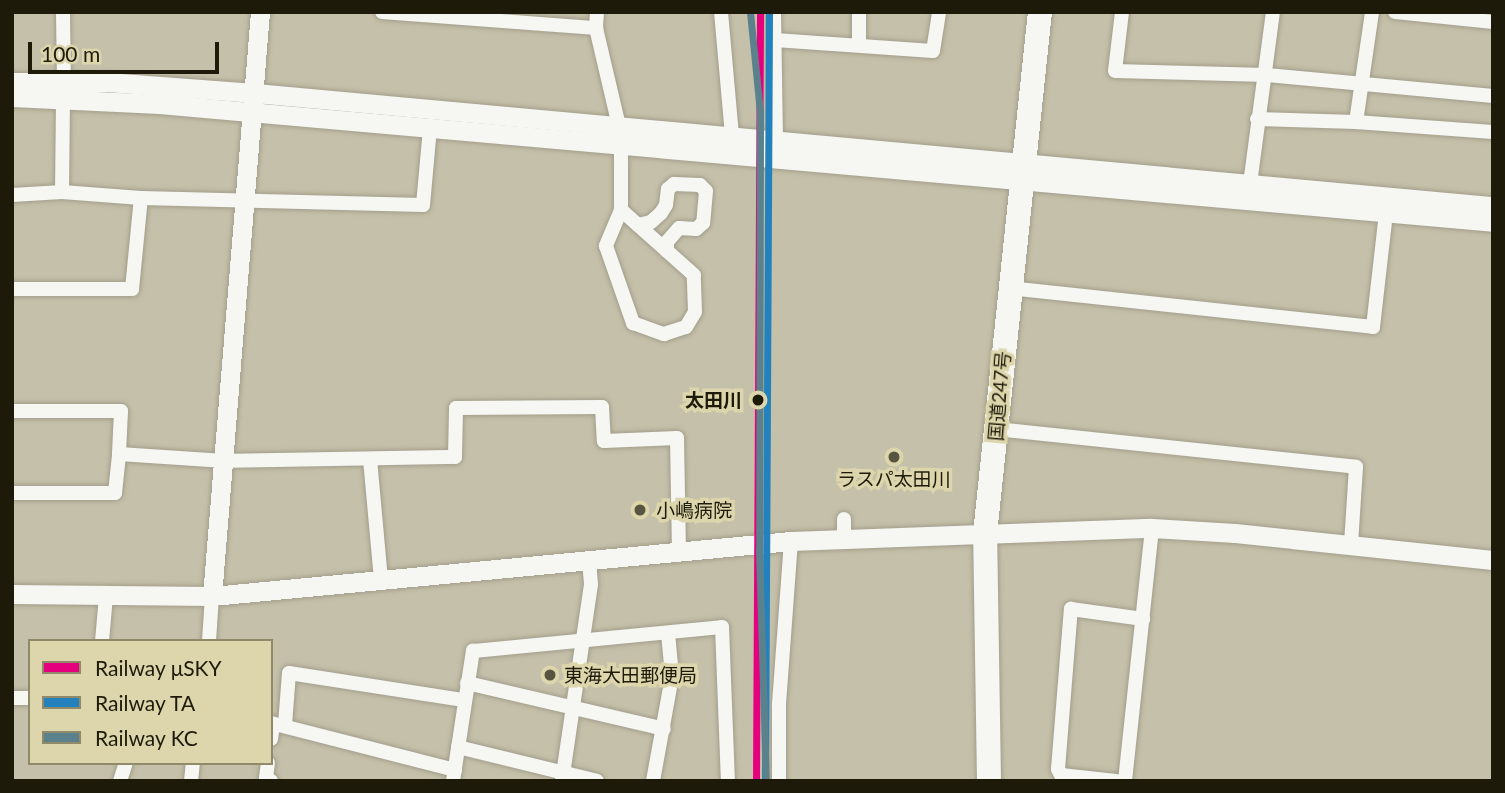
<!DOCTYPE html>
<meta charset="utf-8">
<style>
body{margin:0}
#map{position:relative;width:1505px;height:793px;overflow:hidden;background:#c5c0a9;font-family:Lato,"Noto Sans JP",sans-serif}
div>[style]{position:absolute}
.roads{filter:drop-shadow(0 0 2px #a29e8c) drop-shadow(0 0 2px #a29e8c)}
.street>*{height:14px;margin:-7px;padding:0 7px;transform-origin:7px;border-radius:7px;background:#f6f6f2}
.secondary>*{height:19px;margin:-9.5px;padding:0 9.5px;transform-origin:9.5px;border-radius:9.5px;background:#f6f6f2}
.highway>*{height:24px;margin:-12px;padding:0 12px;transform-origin:12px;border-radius:12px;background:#f6f6f2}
.rail-1>*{height:7px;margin:-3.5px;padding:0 3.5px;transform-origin:3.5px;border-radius:3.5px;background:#e5007d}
.rail-2>*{height:7px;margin:-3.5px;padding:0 3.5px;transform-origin:3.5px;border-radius:3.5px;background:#2382be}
.rail-3>*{height:7px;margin:-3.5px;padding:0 3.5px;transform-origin:3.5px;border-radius:3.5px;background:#5b828c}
.dots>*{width:19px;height:19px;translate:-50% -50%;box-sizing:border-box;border:4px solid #ddd5ab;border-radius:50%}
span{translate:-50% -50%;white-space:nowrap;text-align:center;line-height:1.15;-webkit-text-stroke:7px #ddd5ab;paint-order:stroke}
.street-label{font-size:19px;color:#1d1a0a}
.stop-label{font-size:19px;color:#1d1a0a;font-weight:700}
.right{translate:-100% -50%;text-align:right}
.poi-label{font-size:19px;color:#1d1a0a}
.left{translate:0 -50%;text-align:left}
.frame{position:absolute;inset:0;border:14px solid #1d1a0a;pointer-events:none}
.legend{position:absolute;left:28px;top:639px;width:245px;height:126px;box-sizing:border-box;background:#ddd5ab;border:2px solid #908a6b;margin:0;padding:9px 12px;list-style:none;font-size:21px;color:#1d1a0a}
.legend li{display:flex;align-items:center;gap:14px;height:35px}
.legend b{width:35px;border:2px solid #908a6b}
.scale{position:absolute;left:28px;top:42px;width:191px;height:32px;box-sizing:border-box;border:4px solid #1d1a0a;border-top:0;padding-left:9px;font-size:21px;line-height:24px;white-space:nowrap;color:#1d1a0a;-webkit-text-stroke:5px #ddd5ab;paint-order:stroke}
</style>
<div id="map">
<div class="roads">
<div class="street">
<i style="left:63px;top:12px;width:68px;rotate:89.2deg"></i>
<i style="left:382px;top:12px;width:215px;rotate:4.3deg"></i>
<i style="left:597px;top:12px;width:16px;rotate:94deg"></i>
<i style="left:596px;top:28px;width:101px;rotate:76.8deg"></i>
<i style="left:619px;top:126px;width:20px;rotate:84deg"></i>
<i style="left:621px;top:146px;width:64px;rotate:90deg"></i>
<i style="left:621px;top:210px;width:39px;rotate:113deg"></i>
<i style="left:606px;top:246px;width:82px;rotate:70.7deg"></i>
<i style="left:633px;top:323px;width:33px;rotate:20deg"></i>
<i style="left:664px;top:334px;width:23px;rotate:-18deg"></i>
<i style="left:686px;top:327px;width:17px;rotate:-59deg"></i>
<i style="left:695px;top:312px;width:37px;rotate:-92deg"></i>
<i style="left:694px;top:275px;width:98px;rotate:-138.3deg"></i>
<i style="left:721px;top:12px;width:124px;rotate:84.9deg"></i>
<i style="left:774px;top:12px;width:128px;rotate:89.1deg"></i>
<i style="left:859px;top:12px;width:32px;rotate:90deg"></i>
<i style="left:1122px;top:12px;width:59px;rotate:96.8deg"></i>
<i style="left:1115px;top:71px;width:152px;rotate:1.5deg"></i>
<i style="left:1267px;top:75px;width:227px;rotate:5.3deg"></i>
<i style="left:1395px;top:12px;width:99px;rotate:5.8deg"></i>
<i style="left:775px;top:40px;width:158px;rotate:4deg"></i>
<i style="left:933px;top:51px;width:39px;rotate:-81deg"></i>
<i style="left:63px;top:98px;width:94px;rotate:90.6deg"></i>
<i style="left:62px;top:192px;width:79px;rotate:4.3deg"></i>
<i style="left:141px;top:198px;width:282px;rotate:1.4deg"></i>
<i style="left:423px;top:205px;width:77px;rotate:-84.8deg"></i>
<i style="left:1257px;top:119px;width:99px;rotate:1.7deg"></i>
<i style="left:1356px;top:122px;width:137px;rotate:4.2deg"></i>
<i style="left:1356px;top:122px;width:111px;rotate:-81.7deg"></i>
<i style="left:1250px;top:184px;width:174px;rotate:-82.4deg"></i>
<i style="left:12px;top:195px;width:50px;rotate:-3.4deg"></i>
<i style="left:638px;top:225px;width:13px;rotate:-13deg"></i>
<i style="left:651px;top:222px;width:13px;rotate:-42deg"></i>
<i style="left:661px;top:213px;width:9px;rotate:-58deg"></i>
<i style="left:666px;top:205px;width:16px;rotate:-83deg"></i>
<i style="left:668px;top:189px;width:8px;rotate:-40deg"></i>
<i style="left:674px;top:184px;width:26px;rotate:2deg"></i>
<i style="left:700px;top:185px;width:8px;rotate:45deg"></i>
<i style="left:706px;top:191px;width:32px;rotate:95deg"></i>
<i style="left:703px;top:223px;width:9px;rotate:139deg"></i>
<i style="left:696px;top:229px;width:17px;rotate:-177deg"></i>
<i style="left:679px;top:228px;width:18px;rotate:131deg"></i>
<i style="left:667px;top:242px;width:9px;rotate:90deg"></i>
<i style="left:1009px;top:288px;width:366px;rotate:6.1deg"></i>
<i style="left:1373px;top:327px;width:115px;rotate:-83.5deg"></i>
<i style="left:12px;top:289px;width:120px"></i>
<i style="left:132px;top:289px;width:91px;rotate:-84.4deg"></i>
<i style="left:12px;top:411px;width:109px"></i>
<i style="left:121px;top:411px;width:43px;rotate:92.7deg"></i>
<i style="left:119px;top:454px;width:106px;rotate:3.8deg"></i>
<i style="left:225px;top:461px;width:230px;rotate:-1deg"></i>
<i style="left:455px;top:457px;width:49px;rotate:-88.8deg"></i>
<i style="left:456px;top:408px;width:146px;rotate:-0.4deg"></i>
<i style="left:602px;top:407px;width:34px;rotate:87deg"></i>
<i style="left:604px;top:441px;width:73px;rotate:-2.4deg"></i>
<i style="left:677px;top:438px;width:112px;rotate:89deg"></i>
<i style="left:996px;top:429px;width:362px;rotate:6deg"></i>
<i style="left:1356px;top:467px;width:77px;rotate:93.7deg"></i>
<i style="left:370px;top:459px;width:122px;rotate:84.8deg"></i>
<i style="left:12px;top:493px;width:103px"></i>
<i style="left:115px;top:493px;width:39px;rotate:-84deg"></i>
<i style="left:844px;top:519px;width:21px;rotate:90deg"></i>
<i style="left:102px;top:641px;width:45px;rotate:-84.9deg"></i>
<i style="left:209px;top:641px;width:45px;rotate:-86.2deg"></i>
<i style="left:467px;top:683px;width:202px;rotate:13.1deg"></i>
<i style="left:12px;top:698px;width:18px"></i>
<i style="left:271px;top:723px;width:190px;rotate:14.3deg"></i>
<i style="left:285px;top:725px;width:52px;rotate:-85.6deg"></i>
<i style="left:289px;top:673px;width:177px;rotate:8.8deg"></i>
<i style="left:271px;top:739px;width:15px;rotate:-82deg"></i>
<i style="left:458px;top:747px;width:143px;rotate:13.7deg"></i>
<i style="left:268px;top:763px;width:15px;rotate:98deg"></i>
<i style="left:266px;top:778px;width:6px;rotate:31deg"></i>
<i style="left:120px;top:781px;width:19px;rotate:-72deg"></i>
<i style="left:191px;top:781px;width:18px;rotate:-84deg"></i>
<i style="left:453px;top:781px;width:132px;rotate:-81.3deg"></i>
<i style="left:473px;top:651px;width:250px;rotate:-5.5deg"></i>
<i style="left:722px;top:627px;width:154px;rotate:87.8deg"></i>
<i style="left:562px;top:781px;width:199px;rotate:-81.6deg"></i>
<i style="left:591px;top:584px;width:25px;rotate:-95deg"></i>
<i style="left:653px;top:781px;width:107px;rotate:-79.7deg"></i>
<i style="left:672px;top:676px;width:43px;rotate:-95.3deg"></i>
<i style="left:779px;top:781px;width:77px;rotate:-90deg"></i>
<i style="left:779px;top:704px;width:163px;rotate:-85.8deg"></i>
<i style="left:1116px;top:781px;width:55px;rotate:-173.8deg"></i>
<i style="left:1061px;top:775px;width:7px;rotate:-117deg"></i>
<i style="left:1058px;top:769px;width:161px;rotate:-85.4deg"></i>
<i style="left:1071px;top:609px;width:73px;rotate:7.9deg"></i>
<i style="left:1125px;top:781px;width:254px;rotate:-83.9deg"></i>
</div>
<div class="secondary">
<i style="left:12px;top:82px;width:95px"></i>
<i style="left:107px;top:82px;width:148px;rotate:4.3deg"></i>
<i style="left:255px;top:93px;width:1243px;rotate:5.22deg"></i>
<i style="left:12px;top:97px;width:147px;rotate:2.7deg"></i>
<i style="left:159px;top:104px;width:1339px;rotate:5.05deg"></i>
<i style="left:12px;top:594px;width:200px;rotate:0.6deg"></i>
<i style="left:212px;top:596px;width:582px;rotate:-5.43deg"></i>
<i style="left:791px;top:541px;width:361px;rotate:-2.1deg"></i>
<i style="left:1152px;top:528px;width:83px;rotate:3.4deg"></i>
<i style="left:1235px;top:533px;width:259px;rotate:6deg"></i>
<i style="left:212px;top:596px;width:586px;rotate:-85.3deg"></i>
</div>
<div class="highway">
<i style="left:989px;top:781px;width:247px;rotate:-90.9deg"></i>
<i style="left:985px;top:534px;width:525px;rotate:-83.99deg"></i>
</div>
</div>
<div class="rail-1">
<i style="left:756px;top:781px;width:769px;rotate:-89.7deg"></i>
</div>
<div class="rail-2">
<i style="left:765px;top:781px;width:769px;rotate:-89.7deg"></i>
</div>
<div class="rail-3">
<i style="left:750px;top:12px;width:100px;rotate:84.3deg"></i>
<i style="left:760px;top:112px;width:438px;rotate:90.1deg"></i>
<i style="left:759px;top:550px;width:231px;rotate:88.3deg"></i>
</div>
<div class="dots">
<i style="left:758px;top:400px;background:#1d1a0a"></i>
<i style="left:894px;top:457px;background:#585442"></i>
<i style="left:640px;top:510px;background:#585442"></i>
<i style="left:550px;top:675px;background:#585442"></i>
</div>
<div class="street-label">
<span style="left:999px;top:396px;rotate:-85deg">国道247号</span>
</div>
<div class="stop-label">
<span class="right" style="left:742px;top:400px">太田川</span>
</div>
<div class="poi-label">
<span style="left:894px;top:479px">ラスパ太田川</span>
<span class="left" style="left:656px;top:510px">小嶋病院</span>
<span class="left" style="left:564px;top:675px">東海大田郵便局</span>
</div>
<div class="frame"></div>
<ul class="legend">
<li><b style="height:9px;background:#e5007d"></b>Railway μSKY</li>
<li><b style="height:9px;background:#2382be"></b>Railway TA</li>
<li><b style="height:9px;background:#5b828c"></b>Railway KC</li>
</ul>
<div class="scale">100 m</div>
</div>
